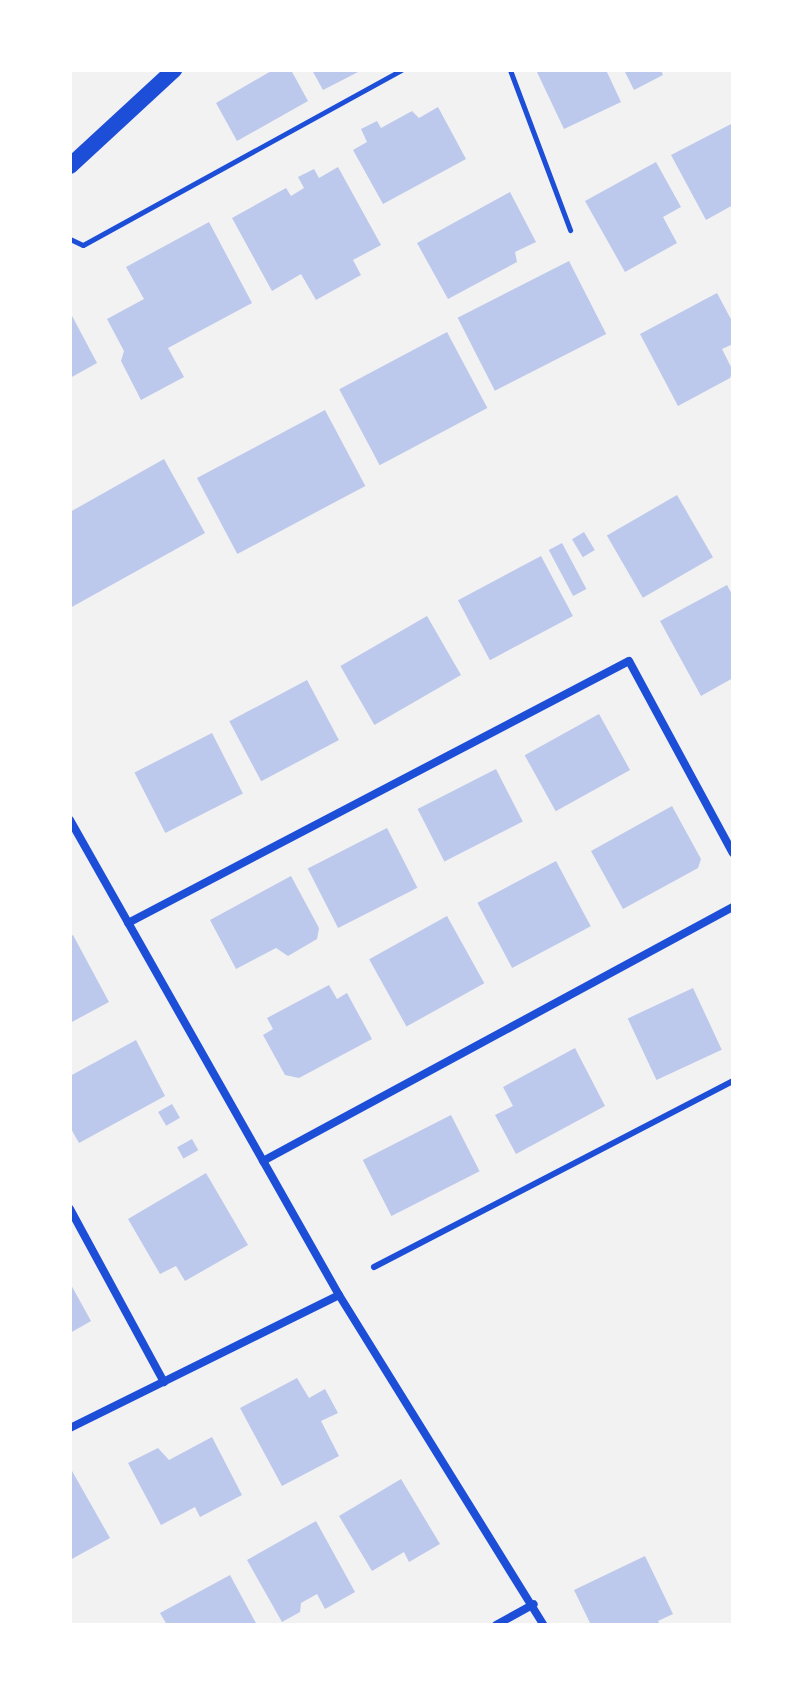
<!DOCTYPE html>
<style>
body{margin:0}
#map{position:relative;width:803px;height:1695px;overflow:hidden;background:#f2f2f2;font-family:Helvetica,sans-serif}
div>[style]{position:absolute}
.building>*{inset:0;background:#bdc9ec;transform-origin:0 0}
.path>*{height:5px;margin:-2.5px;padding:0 2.5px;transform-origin:2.5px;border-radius:2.5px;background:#1d4ed8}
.service>*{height:6px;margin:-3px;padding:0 3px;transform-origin:3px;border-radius:3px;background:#1d4ed8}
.minor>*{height:8px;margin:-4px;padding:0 4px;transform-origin:4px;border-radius:4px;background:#1d4ed8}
.secondary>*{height:16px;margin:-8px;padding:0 8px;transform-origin:8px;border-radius:8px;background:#1d4ed8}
span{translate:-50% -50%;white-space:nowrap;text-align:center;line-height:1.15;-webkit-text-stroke:8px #fff;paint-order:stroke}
.frame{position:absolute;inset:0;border:72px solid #fff;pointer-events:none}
</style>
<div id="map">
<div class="building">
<i style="clip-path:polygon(273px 70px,291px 70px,308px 101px,237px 141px,216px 103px)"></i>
<i style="clip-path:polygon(312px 70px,362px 70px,323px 90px)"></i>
<i style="clip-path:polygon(536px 70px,606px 70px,621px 102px,564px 129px)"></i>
<i style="clip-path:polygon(624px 70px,661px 70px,663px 75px,634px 90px)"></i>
<i style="clip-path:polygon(438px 107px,466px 159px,383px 204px,353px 150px,367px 142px,361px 129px,377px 121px,381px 128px,412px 111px,419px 118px)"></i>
<i style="clip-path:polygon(733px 123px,733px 205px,706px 220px,671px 155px)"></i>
<i style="clip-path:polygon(656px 162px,681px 207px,663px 217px,677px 243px,625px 272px,585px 201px)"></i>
<i style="clip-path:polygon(338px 167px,381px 245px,353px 260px,361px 275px,316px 300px,301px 274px,272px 291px,232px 218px,286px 188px,291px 196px,304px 188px,298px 177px,314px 169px,319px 178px)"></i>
<i style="clip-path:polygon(510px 192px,536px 242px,515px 252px,517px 262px,448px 299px,417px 243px)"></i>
<i style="clip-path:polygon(209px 222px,252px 303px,168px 348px,184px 377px,141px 400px,121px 361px,124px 351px,107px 319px,144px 299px,126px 267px)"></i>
<i style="left:569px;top:261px;width:82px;height:125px;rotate:63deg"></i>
<i style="clip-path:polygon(717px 293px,733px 323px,733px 344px,722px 349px,733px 371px,730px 378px,678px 406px,640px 334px)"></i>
<i style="clip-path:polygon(70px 312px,97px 363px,70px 378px)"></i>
<i style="left:447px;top:332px;width:86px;height:122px;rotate:62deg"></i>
<i style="left:325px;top:410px;width:86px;height:145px;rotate:62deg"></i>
<i style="clip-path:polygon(164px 459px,205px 533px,70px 608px,70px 512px)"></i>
<i style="left:677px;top:495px;width:72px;height:81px;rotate:60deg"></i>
<i style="left:584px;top:532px;width:21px;height:14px;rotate:59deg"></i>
<i style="left:562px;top:543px;width:52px;height:15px;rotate:62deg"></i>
<i style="left:541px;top:556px;width:68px;height:94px;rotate:62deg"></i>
<i style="clip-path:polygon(727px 585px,733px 596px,733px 678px,701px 696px,660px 621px)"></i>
<i style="left:427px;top:616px;width:68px;height:100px;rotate:60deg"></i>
<i style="left:307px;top:680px;width:68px;height:88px;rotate:62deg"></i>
<i style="left:599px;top:714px;width:64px;height:85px;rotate:61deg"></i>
<i style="left:212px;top:733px;width:68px;height:87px;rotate:63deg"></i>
<i style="left:496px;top:769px;width:59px;height:88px;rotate:63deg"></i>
<i style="clip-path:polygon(672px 806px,701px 859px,698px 868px,623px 909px,591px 851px)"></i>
<i style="left:387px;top:828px;width:67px;height:89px;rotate:63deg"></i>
<i style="left:556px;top:861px;width:74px;height:89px;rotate:62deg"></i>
<i style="clip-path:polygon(291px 876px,319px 928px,317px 939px,288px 956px,276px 948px,236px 969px,210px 920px)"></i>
<i style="left:447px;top:916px;width:77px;height:89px;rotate:61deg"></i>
<i style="clip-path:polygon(73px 935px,109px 1002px,70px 1023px,70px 937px)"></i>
<i style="clip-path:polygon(329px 985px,337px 999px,347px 993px,372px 1039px,299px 1078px,285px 1075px,263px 1035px,273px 1029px,267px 1018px)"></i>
<i style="left:693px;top:988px;width:68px;height:72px;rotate:65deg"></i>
<i style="clip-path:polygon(136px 1040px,165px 1096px,79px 1143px,70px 1127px,70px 1076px)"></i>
<i style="clip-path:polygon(575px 1048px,605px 1106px,516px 1154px,495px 1115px,513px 1106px,503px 1087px)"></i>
<i style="left:172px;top:1104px;width:16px;height:16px;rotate:60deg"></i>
<i style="left:451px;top:1115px;width:63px;height:99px;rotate:63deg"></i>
<i style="left:192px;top:1139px;width:13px;height:17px;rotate:61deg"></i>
<i style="clip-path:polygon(206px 1173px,248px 1245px,185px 1281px,176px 1266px,160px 1274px,128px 1219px)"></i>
<i style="clip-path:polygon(70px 1283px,91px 1321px,70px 1333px)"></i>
<i style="clip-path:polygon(297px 1378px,309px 1398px,325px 1389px,338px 1413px,321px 1421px,339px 1456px,282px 1486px,240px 1408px)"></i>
<i style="clip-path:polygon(212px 1437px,242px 1495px,200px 1517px,195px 1507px,161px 1525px,128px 1463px,158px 1448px,169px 1460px)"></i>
<i style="clip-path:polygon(72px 1471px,110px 1538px,70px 1560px,70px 1472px)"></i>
<i style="clip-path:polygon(401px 1479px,440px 1544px,409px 1562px,404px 1552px,372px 1571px,339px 1516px)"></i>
<i style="clip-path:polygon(316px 1521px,355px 1592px,325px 1609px,317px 1594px,301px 1603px,300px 1612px,282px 1622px,247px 1560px)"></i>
<i style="clip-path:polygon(645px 1556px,673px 1614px,658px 1621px,660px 1625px,591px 1625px,574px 1590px)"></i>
<i style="clip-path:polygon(230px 1575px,257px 1625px,167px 1625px,160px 1613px)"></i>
</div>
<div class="path">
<i style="left:510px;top:70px;width:171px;rotate:69.4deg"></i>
<i style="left:70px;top:239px;width:14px;rotate:25deg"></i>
<i style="left:83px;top:245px;width:363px;rotate:-28.8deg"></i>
</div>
<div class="service">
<i style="left:374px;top:1267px;width:404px;rotate:-27.4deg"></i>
</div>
<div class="minor">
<i style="left:70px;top:820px;width:546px;rotate:60.48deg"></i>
<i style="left:339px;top:1295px;width:388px;rotate:58.2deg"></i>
<i style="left:128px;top:923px;width:565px;rotate:-27.61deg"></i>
<i style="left:629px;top:661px;width:218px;rotate:61.6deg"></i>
<i style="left:263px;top:1161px;width:534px;rotate:-28.39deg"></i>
<i style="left:70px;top:1209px;width:197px;rotate:61.5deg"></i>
<i style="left:70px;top:1428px;width:300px;rotate:-26.3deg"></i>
<i style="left:496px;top:1625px;width:43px;rotate:-28.9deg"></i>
</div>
<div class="secondary">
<i style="left:70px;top:166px;width:142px;rotate:-42.7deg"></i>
</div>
<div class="frame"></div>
</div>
